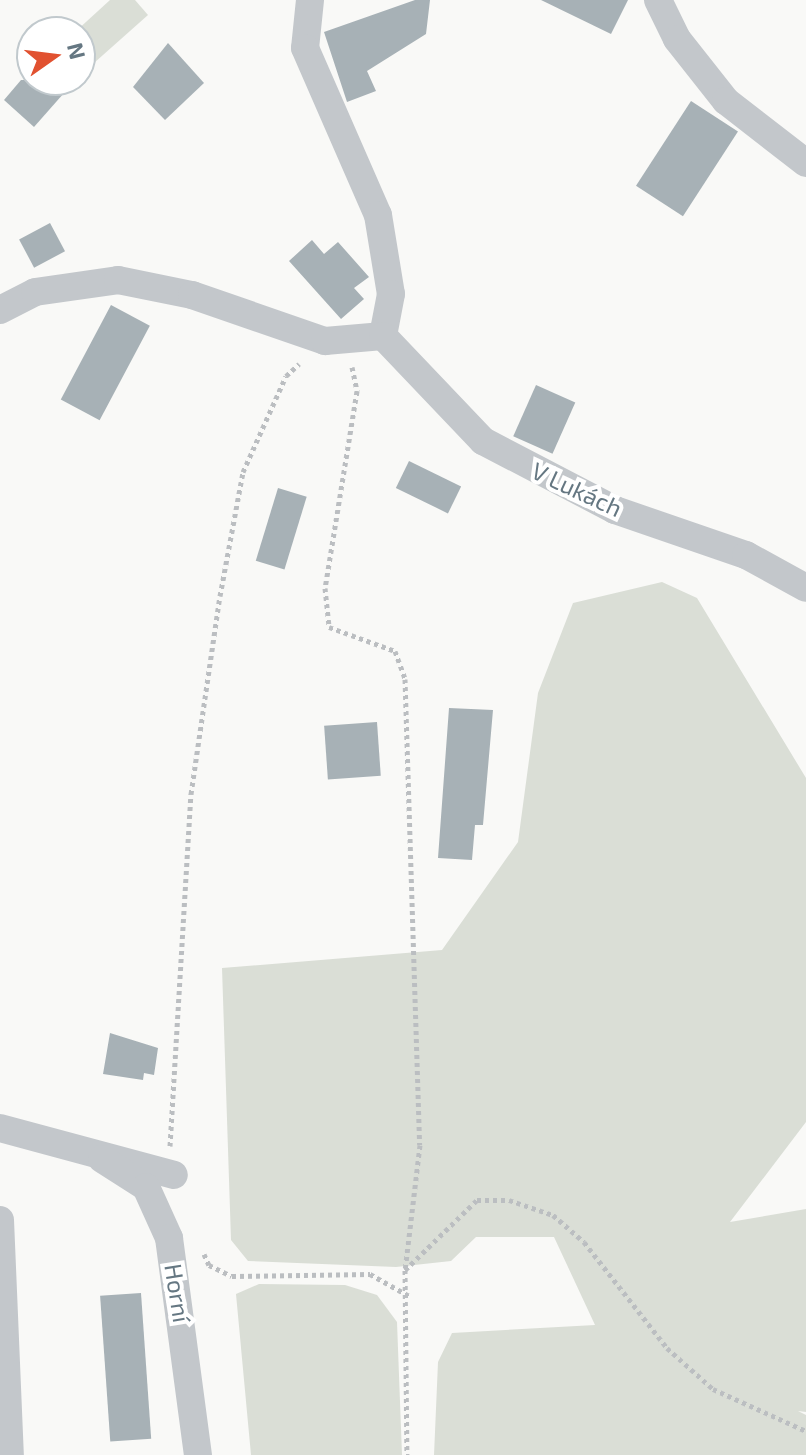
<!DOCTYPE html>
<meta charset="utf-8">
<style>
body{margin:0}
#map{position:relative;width:806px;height:1455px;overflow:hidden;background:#f9f9f7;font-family:"Exo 2",sans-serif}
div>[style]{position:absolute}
.green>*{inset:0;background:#daded6}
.building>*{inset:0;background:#a7b1b6;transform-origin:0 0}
.path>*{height:5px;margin-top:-2.5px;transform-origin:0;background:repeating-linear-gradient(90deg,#bbbec1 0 4px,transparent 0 8px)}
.street>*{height:28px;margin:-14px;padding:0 14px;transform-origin:14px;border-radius:14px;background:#c3c7cb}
span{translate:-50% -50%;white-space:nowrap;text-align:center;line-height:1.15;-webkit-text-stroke:8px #fff;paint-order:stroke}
.street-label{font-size:24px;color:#657782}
.north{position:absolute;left:16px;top:16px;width:80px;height:80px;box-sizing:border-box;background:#fff;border:2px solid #c1c9cd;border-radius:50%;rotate:76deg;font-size:22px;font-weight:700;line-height:32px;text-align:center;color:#657782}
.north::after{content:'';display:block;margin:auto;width:28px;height:36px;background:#e15130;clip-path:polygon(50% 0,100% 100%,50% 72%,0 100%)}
</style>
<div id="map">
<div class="green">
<i style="clip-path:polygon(110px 0,135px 0,148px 15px,94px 63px,75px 32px)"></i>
<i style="clip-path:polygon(662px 582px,697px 598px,806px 778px,806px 1122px,730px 1222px,806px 1209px,806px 1412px,798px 1411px,806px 1415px,806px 1455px,434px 1455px,438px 1362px,452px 1333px,595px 1325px,554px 1237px,476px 1237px,451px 1261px,396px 1267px,248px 1261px,231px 1240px,222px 968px,442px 950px,518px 842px,538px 693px,573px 603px)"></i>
<i style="clip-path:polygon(259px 1284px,345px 1285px,377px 1295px,397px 1322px,402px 1455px,251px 1455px,236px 1294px)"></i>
</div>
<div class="building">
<i style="clip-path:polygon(415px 0,430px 0,426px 34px,367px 71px,376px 91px,347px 102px,324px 32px)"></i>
<i style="clip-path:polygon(541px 0,628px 0,611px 34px)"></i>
<i style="clip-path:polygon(168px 43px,204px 83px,165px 120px,133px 87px)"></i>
<i style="clip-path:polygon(21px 80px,50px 80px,64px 93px,34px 127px,4px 100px)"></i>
<i style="left:691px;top:101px;width:56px;height:101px;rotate:33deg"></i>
<i style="left:50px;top:223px;width:32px;height:35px;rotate:62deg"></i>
<i style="clip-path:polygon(312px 240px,324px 254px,338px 242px,369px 277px,354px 288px,364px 299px,341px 319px,289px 261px)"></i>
<i style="left:111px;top:305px;width:44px;height:107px;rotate:28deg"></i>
<i style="left:536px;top:385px;width:43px;height:56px;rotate:24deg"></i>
<i style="left:409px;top:461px;width:58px;height:30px;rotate:26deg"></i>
<i style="left:278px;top:488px;width:30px;height:76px;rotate:17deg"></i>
<i style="clip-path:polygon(449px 708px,493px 710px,483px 825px,475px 825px,472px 860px,438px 858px)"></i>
<i style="left:377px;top:722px;width:54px;height:53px;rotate:86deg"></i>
<i style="clip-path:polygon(110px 1033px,158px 1048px,154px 1075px,144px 1073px,143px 1080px,103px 1074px)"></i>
<i style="left:141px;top:1293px;width:146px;height:41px;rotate:86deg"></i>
</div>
<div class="path">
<i style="left:352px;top:367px;width:25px;rotate:78deg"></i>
<i style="left:357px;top:391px;width:200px;rotate:99.2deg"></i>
<i style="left:325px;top:588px;width:39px;rotate:84deg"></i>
<i style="left:329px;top:627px;width:70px;rotate:20deg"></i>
<i style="left:395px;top:651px;width:30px;rotate:70deg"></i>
<i style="left:405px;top:679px;width:466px;rotate:88.2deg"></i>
<i style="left:420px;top:1145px;width:126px;rotate:96.8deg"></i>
<i style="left:405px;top:1270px;width:185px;rotate:89.4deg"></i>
<i style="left:170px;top:1146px;width:353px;rotate:-86.6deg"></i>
<i style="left:191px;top:794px;width:200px;rotate:-81.7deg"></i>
<i style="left:220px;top:596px;width:126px;rotate:-79.5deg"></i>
<i style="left:243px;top:472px;width:105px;rotate:-65.9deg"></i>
<i style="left:286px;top:376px;width:18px;rotate:-43deg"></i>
<i style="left:204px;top:1254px;width:12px;rotate:66deg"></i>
<i style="left:209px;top:1265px;width:25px;rotate:26deg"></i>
<i style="left:232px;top:1276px;width:138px;rotate:-0.8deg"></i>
<i style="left:370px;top:1274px;width:47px;rotate:29.3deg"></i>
<i style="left:405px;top:1270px;width:100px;rotate:-44.2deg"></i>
<i style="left:477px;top:1200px;width:32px"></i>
<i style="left:509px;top:1200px;width:46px;rotate:18.8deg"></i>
<i style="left:553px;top:1215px;width:41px;rotate:41.1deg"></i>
<i style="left:584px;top:1242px;width:135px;rotate:51.9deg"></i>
<i style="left:667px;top:1348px;width:62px;rotate:41.7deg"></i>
<i style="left:713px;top:1389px;width:102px;rotate:24.3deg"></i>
</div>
<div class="street">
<i style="left:310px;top:0;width:48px;rotate:95.9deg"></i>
<i style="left:305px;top:48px;width:182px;rotate:66.4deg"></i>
<i style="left:378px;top:215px;width:80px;rotate:80.7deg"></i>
<i style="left:391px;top:294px;width:43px;rotate:100.8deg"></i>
<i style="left:658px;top:0;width:43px;rotate:64deg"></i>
<i style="left:677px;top:39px;width:79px;rotate:51.7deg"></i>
<i style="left:726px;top:101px;width:101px;rotate:37.8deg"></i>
<i style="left:0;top:310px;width:39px;rotate:-27deg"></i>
<i style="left:35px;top:292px;width:84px;rotate:-8.2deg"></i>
<i style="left:118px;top:280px;width:76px;rotate:11.5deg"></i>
<i style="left:192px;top:295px;width:141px;rotate:19.1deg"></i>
<i style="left:325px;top:341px;width:58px;rotate:-4.9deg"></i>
<i style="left:383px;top:336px;width:145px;rotate:46.4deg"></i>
<i style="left:483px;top:441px;width:149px;rotate:27.6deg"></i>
<i style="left:615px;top:510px;width:139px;rotate:19deg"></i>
<i style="left:746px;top:555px;width:68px;rotate:28.8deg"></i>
<i style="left:0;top:1128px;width:180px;rotate:15.1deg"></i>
<i style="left:102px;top:1159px;width:52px;rotate:32.5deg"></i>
<i style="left:146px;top:1187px;width:56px;rotate:65.7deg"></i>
<i style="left:169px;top:1238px;width:219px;rotate:82.4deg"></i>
<i style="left:0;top:1220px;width:235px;rotate:87.6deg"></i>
</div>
<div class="street-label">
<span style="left:577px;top:489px;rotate:25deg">V Lukách</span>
<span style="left:178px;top:1293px;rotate:81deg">Horní</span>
</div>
<div class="north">N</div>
</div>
